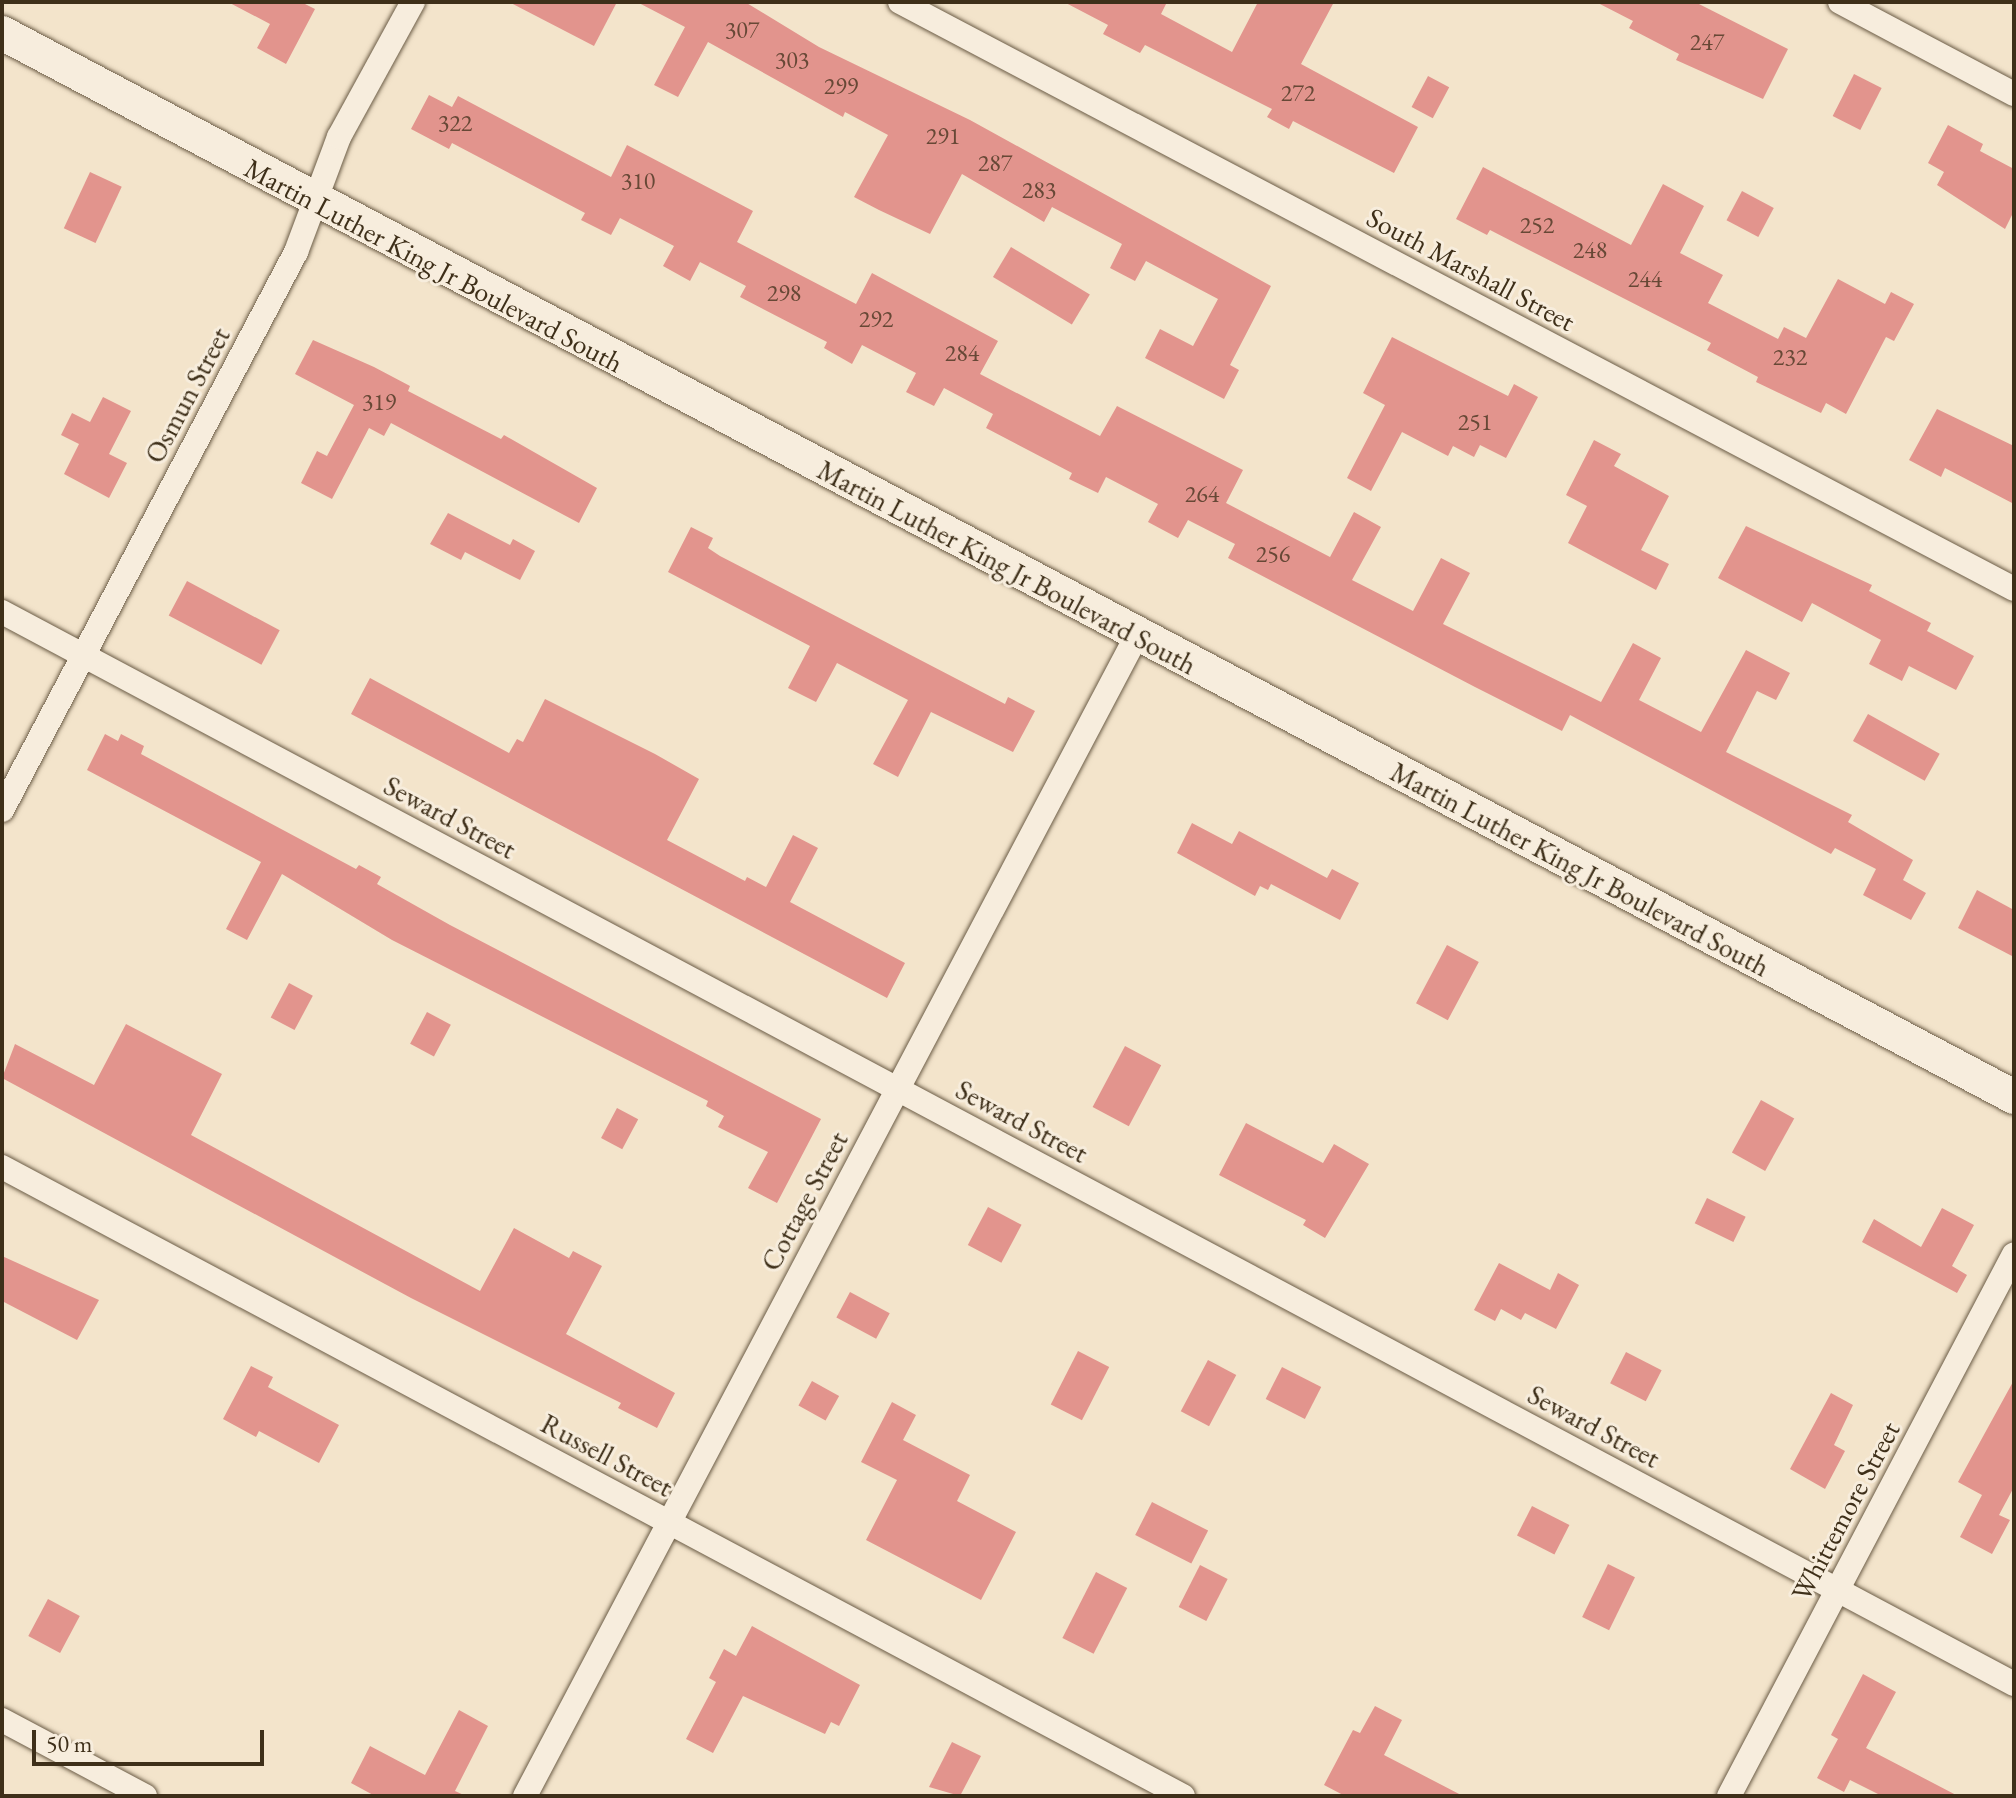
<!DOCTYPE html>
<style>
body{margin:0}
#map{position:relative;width:2016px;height:1798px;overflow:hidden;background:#f3e4cb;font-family:"EB Garamond",serif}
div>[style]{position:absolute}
.building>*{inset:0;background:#e2948d;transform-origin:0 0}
.roads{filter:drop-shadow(0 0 2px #6b5c46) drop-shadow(0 0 2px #6b5c46)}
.street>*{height:24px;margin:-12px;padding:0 12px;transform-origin:12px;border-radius:12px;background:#f7eddd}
.secondary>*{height:34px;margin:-17px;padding:0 17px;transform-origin:17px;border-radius:17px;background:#f7eddd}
span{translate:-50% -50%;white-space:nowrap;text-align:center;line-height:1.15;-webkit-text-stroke:6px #f7eddd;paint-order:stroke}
.number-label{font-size:24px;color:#674836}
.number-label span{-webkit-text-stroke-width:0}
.street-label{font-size:28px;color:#3e2f19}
.frame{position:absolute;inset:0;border:4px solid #3e2f19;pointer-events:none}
.scale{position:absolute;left:32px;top:1730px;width:232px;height:36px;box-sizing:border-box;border:4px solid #3e2f19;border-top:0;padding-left:10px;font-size:24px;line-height:28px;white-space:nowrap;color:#3e2f19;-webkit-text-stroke:6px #f7eddd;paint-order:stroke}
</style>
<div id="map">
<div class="building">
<i style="clip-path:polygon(228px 2px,301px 2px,315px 9px,286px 64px,257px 48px,270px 24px)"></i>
<i style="clip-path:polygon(509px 2px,617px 2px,594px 46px)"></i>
<i style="clip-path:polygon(637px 2px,745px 2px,819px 47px,970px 120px,1271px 286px,1230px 365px,1239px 370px,1224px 399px,1145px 358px,1160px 329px,1193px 346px,1218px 299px,1146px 261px,1135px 281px,1110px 268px,1122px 244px,1052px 207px,1044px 222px,962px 174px,930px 234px,879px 210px,854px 197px,888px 135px,845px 112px,843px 117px,708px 42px,678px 97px,654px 85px,685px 27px)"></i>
<i style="clip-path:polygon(1064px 2px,1167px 2px,1161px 14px,1232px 52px,1258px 2px,1334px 2px,1301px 64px,1418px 127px,1394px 173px,1293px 121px,1289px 129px,1267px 117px,1272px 109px,1145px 45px,1140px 53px,1103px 34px,1108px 25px)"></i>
<i style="clip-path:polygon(1596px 2px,1695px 2px,1788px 49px,1763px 99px,1676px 60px,1679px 54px,1629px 28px,1633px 21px)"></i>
<i style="left:1854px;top:74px;width:31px;height:47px;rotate:27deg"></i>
<i style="left:1428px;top:76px;width:24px;height:35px;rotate:28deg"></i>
<i style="clip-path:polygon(429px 95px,452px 107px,458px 96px,611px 177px,627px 145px,753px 211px,737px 242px,856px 304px,872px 273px,998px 341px,980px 374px,1100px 436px,1117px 406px,1243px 470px,1226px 503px,1330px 557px,1354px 512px,1381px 527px,1352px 580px,1413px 611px,1441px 558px,1470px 573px,1443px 624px,1601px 702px,1633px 643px,1661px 658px,1639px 700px,1701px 732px,1746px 650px,1790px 673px,1776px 700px,1757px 691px,1726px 752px,1852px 815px,1848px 822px,1913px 860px,1903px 880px,1926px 893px,1911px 920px,1863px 895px,1876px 869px,1835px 848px,1831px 854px,1570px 715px,1562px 731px,1475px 687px,1228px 558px,1235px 544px,1188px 520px,1178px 538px,1148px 522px,1158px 504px,1106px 477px,1098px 493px,1069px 479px,1072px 473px,986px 428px,993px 414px,944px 388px,934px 406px,906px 392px,916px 373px,862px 345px,852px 364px,824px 348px,827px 342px,740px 297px,746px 286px,700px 262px,690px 281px,663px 266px,674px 246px,620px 218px,611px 235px,581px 220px,585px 213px,452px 143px,449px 149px,411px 129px)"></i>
<i style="clip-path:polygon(1948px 125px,1983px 144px,1980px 151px,2014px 169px,2014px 211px,2005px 229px,1937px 185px,1944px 172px,1928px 163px)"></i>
<i style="clip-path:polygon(1483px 167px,1631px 245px,1663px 184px,1704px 206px,1680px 253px,1723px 275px,1708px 303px,1778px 339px,1784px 327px,1806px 338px,1838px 279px,1885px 304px,1891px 292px,1914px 304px,1894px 341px,1886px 337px,1846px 414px,1826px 403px,1821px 413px,1756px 382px,1758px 377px,1707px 350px,1711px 343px,1490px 230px,1487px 235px,1456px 219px)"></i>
<i style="left:90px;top:172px;width:35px;height:62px;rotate:25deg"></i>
<i style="left:1742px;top:191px;width:36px;height:33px;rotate:28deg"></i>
<i style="left:1011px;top:247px;width:92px;height:35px;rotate:31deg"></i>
<i style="clip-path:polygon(1392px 337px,1508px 396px,1514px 384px,1538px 397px,1506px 458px,1480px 445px,1474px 457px,1453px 446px,1448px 456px,1402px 432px,1371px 491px,1347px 478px,1385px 405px,1363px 393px)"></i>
<i style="clip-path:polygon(313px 340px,374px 367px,410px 386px,408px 391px,501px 439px,504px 435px,597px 488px,579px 523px,391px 423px,384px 436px,369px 428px,332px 499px,301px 483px,317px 451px,327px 456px,354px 405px,295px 374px)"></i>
<i style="clip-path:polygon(103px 397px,131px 411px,109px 454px,127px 463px,109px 498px,64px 474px,79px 444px,61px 435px,72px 413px,90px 422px)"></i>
<i style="clip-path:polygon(1937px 409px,2014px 446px,2014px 504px,1945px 468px,1941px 477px,1909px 460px)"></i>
<i style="clip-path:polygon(1594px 440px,1621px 454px,1614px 466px,1669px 496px,1641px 550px,1669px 564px,1656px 590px,1568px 543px,1587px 506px,1566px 495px)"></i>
<i style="clip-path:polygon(448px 513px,510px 545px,513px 539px,535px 551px,520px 580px,465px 552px,461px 560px,430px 544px)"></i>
<i style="clip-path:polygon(1746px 526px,1872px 585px,1869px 591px,1931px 623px,1927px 631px,1974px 656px,1956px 690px,1909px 666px,1902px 681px,1869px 664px,1881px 640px,1812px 603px,1802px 622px,1718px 578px)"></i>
<i style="clip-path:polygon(691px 527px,713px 538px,708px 548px,720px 556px,1005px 704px,1008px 697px,1035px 711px,1013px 752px,931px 712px,898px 777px,873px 764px,908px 700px,837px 663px,816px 702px,788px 688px,810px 646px,668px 572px)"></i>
<i style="left:187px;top:581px;width:105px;height:39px;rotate:28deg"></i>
<i style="clip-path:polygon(370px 678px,509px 753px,517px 739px,523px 742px,545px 699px,655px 754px,699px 779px,667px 840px,745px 881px,747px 877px,766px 887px,793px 835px,818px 848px,790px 902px,905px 963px,887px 998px,351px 714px)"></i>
<i style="left:1868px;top:714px;width:82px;height:31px;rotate:29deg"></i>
<i style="clip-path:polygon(105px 734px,118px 741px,121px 734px,144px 746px,141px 754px,356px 869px,359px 865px,381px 877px,377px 884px,450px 925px,821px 1119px,777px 1203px,748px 1188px,768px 1152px,718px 1127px,724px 1116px,706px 1106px,708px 1101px,392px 940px,282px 874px,247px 940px,226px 929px,261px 862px,87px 770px)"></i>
<i style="clip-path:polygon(1192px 823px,1232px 844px,1239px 831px,1327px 878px,1332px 869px,1359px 883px,1340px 920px,1271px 884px,1268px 890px,1260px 886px,1255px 896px,1177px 853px)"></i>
<i style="clip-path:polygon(1977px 890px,2014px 910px,2014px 957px,1958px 928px)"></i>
<i style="left:1447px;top:945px;width:36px;height:66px;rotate:28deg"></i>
<i style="left:289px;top:983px;width:27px;height:39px;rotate:28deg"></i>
<i style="left:427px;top:1012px;width:27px;height:36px;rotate:28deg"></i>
<i style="clip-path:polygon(126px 1024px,222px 1074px,191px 1135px,480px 1291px,514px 1228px,569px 1258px,573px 1251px,602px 1266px,566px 1334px,675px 1393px,657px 1428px,618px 1408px,621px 1403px,411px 1298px,2px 1078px,15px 1044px,94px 1085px)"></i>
<i style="left:1125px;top:1046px;width:41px;height:69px;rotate:28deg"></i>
<i style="left:1761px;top:1100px;width:38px;height:60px;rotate:29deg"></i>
<i style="left:617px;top:1108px;width:24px;height:34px;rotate:28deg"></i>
<i style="clip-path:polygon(1246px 1123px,1323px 1163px,1334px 1144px,1369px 1164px,1325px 1238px,1303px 1225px,1306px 1220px,1219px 1175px)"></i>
<i style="left:1707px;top:1198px;width:43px;height:28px;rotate:26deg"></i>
<i style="left:988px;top:1207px;width:38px;height:43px;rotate:28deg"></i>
<i style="clip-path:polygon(1942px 1208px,1974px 1225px,1952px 1266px,1967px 1275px,1957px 1293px,1862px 1242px,1874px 1219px,1921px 1247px)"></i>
<i style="clip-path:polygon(2px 1256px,99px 1300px,77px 1340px,2px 1301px)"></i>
<i style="clip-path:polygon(1499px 1263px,1550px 1290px,1558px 1273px,1579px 1285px,1556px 1329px,1525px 1313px,1521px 1320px,1501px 1309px,1495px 1321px,1474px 1310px)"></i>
<i style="left:850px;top:1292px;width:45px;height:29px;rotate:28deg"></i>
<i style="left:1078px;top:1351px;width:35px;height:60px;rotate:27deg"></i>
<i style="left:1626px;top:1352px;width:40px;height:35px;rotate:27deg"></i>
<i style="left:1208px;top:1360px;width:32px;height:58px;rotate:28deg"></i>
<i style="clip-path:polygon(251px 1366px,273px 1377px,268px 1387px,339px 1425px,319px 1463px,259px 1431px,256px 1437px,223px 1419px)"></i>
<i style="left:1282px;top:1367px;width:44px;height:36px;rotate:27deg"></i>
<i style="clip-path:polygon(2014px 1380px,2014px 1487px,1999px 1515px,2010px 1520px,1992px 1554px,1960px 1537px,1982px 1495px,1958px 1482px)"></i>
<i style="left:812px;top:1381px;width:31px;height:28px;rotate:29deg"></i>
<i style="clip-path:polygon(1831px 1393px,1853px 1405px,1834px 1445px,1845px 1451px,1825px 1489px,1790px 1469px)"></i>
<i style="clip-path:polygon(892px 1402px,916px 1415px,903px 1440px,970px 1475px,957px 1501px,1016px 1532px,981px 1600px,866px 1540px,897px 1480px,861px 1462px)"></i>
<i style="left:1152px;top:1502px;width:63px;height:37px;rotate:27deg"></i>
<i style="left:1532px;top:1506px;width:42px;height:33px;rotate:27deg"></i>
<i style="left:1608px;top:1564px;width:30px;height:59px;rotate:26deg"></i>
<i style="left:1200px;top:1565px;width:31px;height:47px;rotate:27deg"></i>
<i style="left:1096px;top:1572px;width:35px;height:74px;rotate:27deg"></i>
<i style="left:48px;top:1599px;width:36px;height:42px;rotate:28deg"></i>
<i style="clip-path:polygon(752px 1626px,860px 1685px,839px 1726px,831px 1722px,825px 1734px,743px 1696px,713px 1753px,686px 1739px,716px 1682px,709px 1678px,724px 1649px,736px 1656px)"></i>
<i style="clip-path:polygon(1863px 1674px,1896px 1692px,1866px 1748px,1958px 1796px,1882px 1796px,1850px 1780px,1844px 1792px,1817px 1778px,1838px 1739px,1831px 1735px)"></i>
<i style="clip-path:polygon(1375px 1706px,1402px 1720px,1384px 1755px,1463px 1796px,1345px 1796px,1324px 1785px,1353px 1730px,1360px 1733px)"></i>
<i style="clip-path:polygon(459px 1710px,488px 1726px,455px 1791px,466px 1796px,375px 1796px,351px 1783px,370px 1746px,425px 1775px)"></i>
<i style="clip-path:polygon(952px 1742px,981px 1756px,960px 1796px,929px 1787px)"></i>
</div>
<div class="roads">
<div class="street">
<i style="left:900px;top:2px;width:1259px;rotate:27.79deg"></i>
<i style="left:1840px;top:2px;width:197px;rotate:27.9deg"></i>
<i style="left:2px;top:612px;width:2280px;rotate:28.05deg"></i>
<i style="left:2px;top:810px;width:631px;rotate:-62.22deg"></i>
<i style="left:296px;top:252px;width:123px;rotate:-69.5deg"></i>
<i style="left:339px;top:137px;width:154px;rotate:-61.3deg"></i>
<i style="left:2px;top:1167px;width:1338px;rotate:28.04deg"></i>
<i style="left:2px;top:1720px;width:162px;rotate:28deg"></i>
<i style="left:525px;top:1796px;width:1312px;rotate:-62.2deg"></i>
<i style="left:1729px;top:1796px;width:612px;rotate:-62.26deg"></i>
</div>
<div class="secondary">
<i style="left:2px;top:33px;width:2276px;rotate:27.87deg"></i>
</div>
</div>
<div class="number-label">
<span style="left:742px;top:30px">307</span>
<span style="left:1707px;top:42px">247</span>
<span style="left:792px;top:60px">303</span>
<span style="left:841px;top:86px">299</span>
<span style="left:1298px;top:93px">272</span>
<span style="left:455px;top:123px">322</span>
<span style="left:943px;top:136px">291</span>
<span style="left:995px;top:163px">287</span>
<span style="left:638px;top:181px">310</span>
<span style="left:1039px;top:190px">283</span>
<span style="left:1537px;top:225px">252</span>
<span style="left:1590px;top:250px">248</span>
<span style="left:1645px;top:279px">244</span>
<span style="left:784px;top:293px">298</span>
<span style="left:876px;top:319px">292</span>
<span style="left:962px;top:353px">284</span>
<span style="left:1790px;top:357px">232</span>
<span style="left:379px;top:402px">319</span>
<span style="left:1475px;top:422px">251</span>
<span style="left:1202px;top:494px">264</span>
<span style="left:1273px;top:554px">256</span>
</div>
<div class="street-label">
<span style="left:434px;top:265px;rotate:28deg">Martin Luther King Jr Boulevard South</span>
<span style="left:1471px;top:269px;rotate:28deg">South Marshall Street</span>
<span style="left:187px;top:395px;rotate:-62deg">Osmun Street</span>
<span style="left:1007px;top:567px;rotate:28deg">Martin Luther King Jr Boulevard South</span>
<span style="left:450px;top:817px;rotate:28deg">Seward Street</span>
<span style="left:1580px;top:869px;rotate:28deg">Martin Luther King Jr Boulevard South</span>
<span style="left:1022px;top:1121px;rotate:28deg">Seward Street</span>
<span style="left:804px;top:1201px;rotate:-62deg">Cottage Street</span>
<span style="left:1594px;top:1426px;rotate:28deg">Seward Street</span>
<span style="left:607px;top:1455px;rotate:28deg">Russell Street</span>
<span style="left:1845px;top:1511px;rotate:-62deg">Whittemore Street</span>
</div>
<div class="frame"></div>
<div class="scale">50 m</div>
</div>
